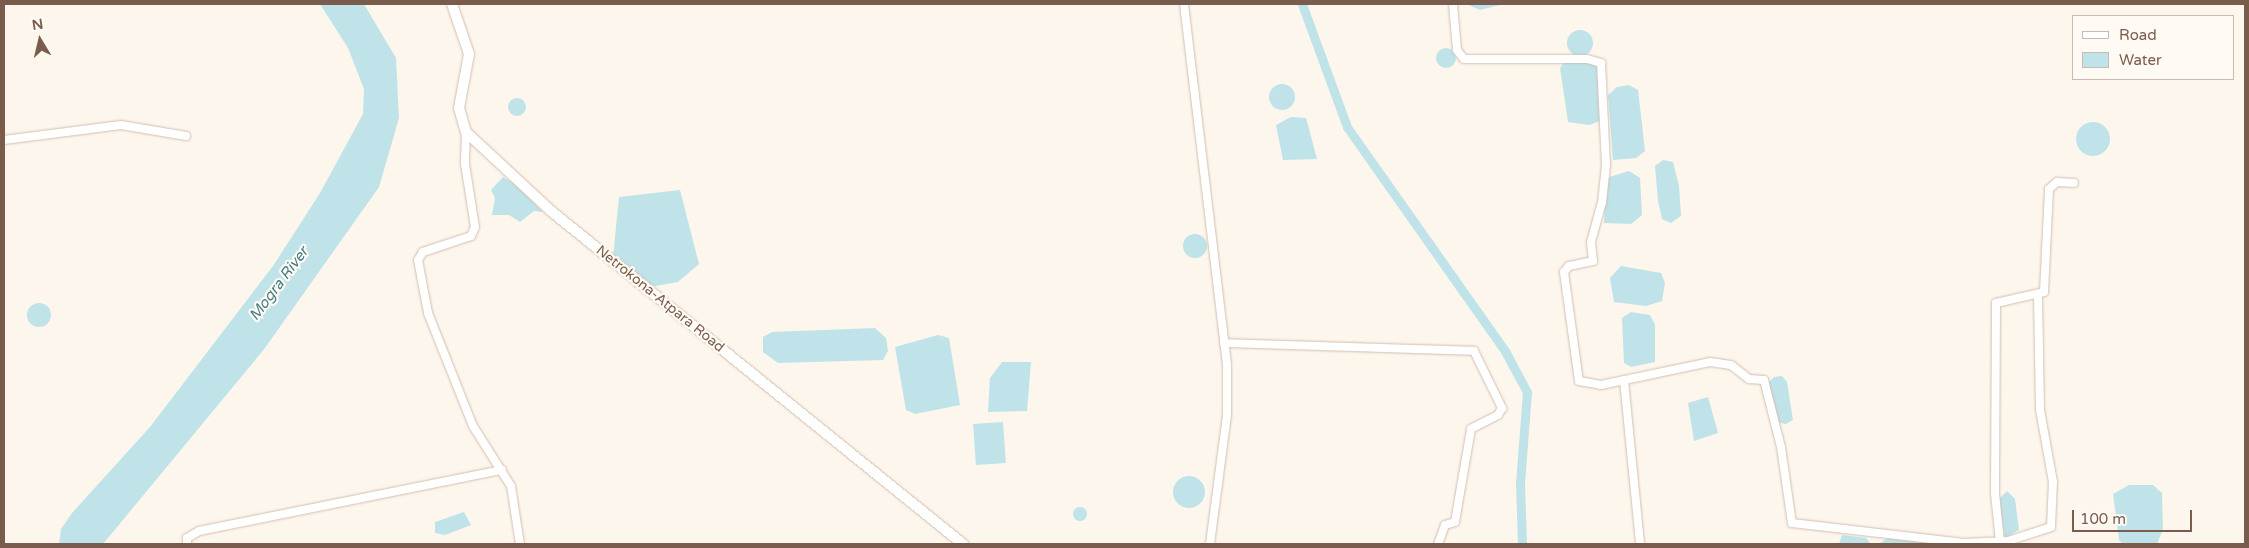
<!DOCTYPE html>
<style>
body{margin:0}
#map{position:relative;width:2249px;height:548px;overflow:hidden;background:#fdf6ec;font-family:"Varela Round",sans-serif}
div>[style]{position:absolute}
.water>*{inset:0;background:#bfe3e8;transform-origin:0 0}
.round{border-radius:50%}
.canal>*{height:9px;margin:-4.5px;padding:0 4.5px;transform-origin:4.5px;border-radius:4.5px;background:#bfe3e8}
.roads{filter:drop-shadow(0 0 1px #d1beb0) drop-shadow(0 0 1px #d1beb0)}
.minor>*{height:8px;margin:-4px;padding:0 4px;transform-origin:4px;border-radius:4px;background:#fff}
.tertiary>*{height:10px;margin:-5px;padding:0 5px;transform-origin:5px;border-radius:5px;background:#fff}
span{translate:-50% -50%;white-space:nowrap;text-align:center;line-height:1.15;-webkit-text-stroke:4.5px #fffaf3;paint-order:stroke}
.street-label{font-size:14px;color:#7a5c4d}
.water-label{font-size:15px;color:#437c86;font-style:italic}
.frame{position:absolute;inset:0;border:5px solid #7a5c4d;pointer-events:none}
.legend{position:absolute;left:2072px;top:15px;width:162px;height:65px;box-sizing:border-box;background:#fffaf3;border:1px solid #cabbb1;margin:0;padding:6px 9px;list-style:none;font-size:15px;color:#7a5c4d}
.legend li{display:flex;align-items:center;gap:10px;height:25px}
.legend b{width:25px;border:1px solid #cabbb1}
.north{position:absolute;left:15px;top:15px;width:50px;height:50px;-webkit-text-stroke:4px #fffaf3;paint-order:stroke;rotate:351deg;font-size:14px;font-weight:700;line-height:20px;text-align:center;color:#7a5c4d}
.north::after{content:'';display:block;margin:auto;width:18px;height:22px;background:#7a5c4d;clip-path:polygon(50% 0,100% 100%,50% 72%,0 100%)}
.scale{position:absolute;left:2072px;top:510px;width:120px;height:22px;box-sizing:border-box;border:2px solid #7a5c4d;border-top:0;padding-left:6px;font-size:15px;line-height:18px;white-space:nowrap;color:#7a5c4d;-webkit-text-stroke:4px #fffaf3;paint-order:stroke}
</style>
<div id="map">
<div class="water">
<i style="clip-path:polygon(320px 4px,364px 4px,396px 58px,399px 118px,379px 187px,265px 348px,103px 544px,59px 544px,61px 529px,72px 513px,150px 427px,273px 266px,320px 193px,363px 114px,364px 89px,348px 48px)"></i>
<i style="clip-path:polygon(1466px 4px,1503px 4px,1480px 10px)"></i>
<i class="round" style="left:1567px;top:30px;width:26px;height:26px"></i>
<i class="round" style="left:1436px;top:48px;width:20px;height:20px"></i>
<i style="clip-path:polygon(1564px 62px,1600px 63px,1603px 120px,1589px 125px,1568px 122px,1560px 68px)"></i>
<i class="round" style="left:1269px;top:84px;width:26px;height:26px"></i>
<i style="clip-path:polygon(1629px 85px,1638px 90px,1645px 151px,1636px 158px,1613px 160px,1608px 95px,1617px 87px)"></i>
<i class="round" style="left:508px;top:98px;width:18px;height:18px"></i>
<i style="clip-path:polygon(1306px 118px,1317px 159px,1283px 160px,1276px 125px,1291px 117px)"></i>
<i class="round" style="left:2076px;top:122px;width:34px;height:34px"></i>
<i style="clip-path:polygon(1663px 160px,1673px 162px,1679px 186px,1681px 216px,1671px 223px,1662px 219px,1658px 201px,1655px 166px)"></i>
<i style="clip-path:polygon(1629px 171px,1640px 178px,1642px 215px,1631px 224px,1604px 223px,1606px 178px)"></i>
<i style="clip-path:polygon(503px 177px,517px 186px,543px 212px,534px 211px,520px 222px,509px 215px,492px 215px,495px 198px,491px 190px)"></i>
<i style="clip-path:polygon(680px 190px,699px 264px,678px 282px,650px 287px,613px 257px,619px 197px)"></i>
<i class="round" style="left:1183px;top:234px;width:24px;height:24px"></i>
<i style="clip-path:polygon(1621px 266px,1661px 273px,1665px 283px,1662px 301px,1646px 306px,1614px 302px,1610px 278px)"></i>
<i class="round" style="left:27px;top:303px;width:24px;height:24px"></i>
<i style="clip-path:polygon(1631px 312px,1650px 315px,1655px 325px,1655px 362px,1631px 367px,1624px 363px,1622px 318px)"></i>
<i style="clip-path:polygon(875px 328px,886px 338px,888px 351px,883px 360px,778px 363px,763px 352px,763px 337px,772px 332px)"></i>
<i style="clip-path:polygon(938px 335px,949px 338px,960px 405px,915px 414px,906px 410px,895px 347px)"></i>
<i style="clip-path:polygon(1002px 362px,1031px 362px,1027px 411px,988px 412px,990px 378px)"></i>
<i style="clip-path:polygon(1774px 377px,1782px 376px,1787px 382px,1793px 420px,1786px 424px,1775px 422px,1769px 382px)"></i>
<i style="clip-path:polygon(1708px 397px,1718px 433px,1694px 441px,1688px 403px)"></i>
<i style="left:1003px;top:422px;width:41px;height:30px;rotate:86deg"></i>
<i class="round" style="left:1173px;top:476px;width:32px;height:32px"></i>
<i style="clip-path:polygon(2129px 485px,2153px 485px,2162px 493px,2163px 529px,2157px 544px,2123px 544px,2119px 540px,2113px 494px)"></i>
<i style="clip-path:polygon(2007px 491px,2015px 499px,2019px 530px,2005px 538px,1999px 499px)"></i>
<i class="round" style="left:1073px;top:507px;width:14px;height:14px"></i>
<i style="clip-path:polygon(464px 512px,471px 525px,445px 535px,435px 533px,435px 522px)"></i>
<i style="clip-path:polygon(1842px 535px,1866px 538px,1871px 544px,1839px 544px)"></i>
<i style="clip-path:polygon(1887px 538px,1930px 542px,1933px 544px,1879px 544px)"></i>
</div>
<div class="canal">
<i style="left:1302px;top:4px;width:131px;rotate:69.9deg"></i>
<i style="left:1347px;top:127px;width:274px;rotate:54.8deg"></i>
<i style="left:1505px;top:351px;width:47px;rotate:61.8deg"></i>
<i style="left:1527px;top:392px;width:92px;rotate:94.4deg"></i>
<i style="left:1520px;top:484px;width:60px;rotate:88.1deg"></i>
</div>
<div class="roads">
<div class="minor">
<i style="left:1184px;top:4px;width:364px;rotate:83.2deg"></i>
<i style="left:1227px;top:365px;width:50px;rotate:90deg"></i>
<i style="left:1227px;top:415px;width:130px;rotate:97.5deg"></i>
<i style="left:1453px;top:4px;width:46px;rotate:85deg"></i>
<i style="left:1457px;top:50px;width:11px;rotate:52deg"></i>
<i style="left:1464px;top:59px;width:123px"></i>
<i style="left:1587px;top:59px;width:15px;rotate:16deg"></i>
<i style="left:1601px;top:63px;width:102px;rotate:87.2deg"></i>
<i style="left:1606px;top:165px;width:37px;rotate:96deg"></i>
<i style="left:1602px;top:202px;width:41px;rotate:105.4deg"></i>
<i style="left:1591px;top:242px;width:19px;rotate:84deg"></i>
<i style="left:1593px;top:261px;width:25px;rotate:168deg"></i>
<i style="left:1569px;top:266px;width:8px;rotate:130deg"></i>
<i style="left:1564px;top:272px;width:110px;rotate:82.2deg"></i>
<i style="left:1579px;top:381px;width:22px;rotate:10deg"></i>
<i style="left:1601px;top:385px;width:111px;rotate:-11.9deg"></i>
<i style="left:1710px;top:362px;width:21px;rotate:8deg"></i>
<i style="left:1731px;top:365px;width:23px;rotate:38deg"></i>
<i style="left:1749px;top:379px;width:15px;rotate:4deg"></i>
<i style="left:1764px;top:380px;width:69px;rotate:75.8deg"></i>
<i style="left:1781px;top:447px;width:77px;rotate:81.8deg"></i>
<i style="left:1792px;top:523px;width:173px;rotate:6.6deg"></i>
<i style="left:1964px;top:543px;width:44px;rotate:-2.6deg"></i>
<i style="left:2008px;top:541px;width:45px;rotate:-18deg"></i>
<i style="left:2051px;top:527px;width:45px;rotate:-87.5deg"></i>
<i style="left:2053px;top:482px;width:73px;rotate:-100.2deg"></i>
<i style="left:2040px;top:410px;width:113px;rotate:-91deg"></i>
<i style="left:466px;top:132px;width:32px;rotate:92deg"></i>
<i style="left:465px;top:164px;width:64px;rotate:81deg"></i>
<i style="left:475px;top:227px;width:10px;rotate:114deg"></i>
<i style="left:471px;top:236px;width:51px;rotate:161.6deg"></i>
<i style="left:423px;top:252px;width:9px;rotate:122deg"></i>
<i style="left:418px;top:260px;width:54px;rotate:79.3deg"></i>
<i style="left:428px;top:313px;width:122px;rotate:68.3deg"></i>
<i style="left:473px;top:426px;width:71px;rotate:57.7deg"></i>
<i style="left:511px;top:486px;width:59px;rotate:81.2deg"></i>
<i style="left:4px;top:140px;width:118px;rotate:-7.3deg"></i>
<i style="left:121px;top:125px;width:66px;rotate:9.6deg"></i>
<i style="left:1224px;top:343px;width:250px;rotate:1.8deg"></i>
<i style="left:1474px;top:351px;width:64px;rotate:63.8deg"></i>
<i style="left:1502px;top:408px;width:8px;rotate:120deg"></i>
<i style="left:1498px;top:415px;width:30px;rotate:153deg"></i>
<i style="left:1471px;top:429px;width:94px;rotate:99.8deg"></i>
<i style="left:1455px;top:522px;width:10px;rotate:163deg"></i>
<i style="left:1445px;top:525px;width:20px;rotate:110deg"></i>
<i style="left:1624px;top:380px;width:165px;rotate:84.4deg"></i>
<i style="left:2000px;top:542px;width:48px;rotate:-95.9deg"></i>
<i style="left:1995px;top:494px;width:191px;rotate:-89.7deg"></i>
<i style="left:1996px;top:303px;width:49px;rotate:-12.9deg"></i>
<i style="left:2044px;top:292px;width:103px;rotate:-87.2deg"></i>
<i style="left:2049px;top:189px;width:11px;rotate:-41deg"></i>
<i style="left:2057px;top:182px;width:17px;rotate:3deg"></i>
<i style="left:187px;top:544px;width:6px;rotate:-90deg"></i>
<i style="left:187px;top:538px;width:14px;rotate:-30deg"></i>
<i style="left:199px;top:531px;width:309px;rotate:-11.4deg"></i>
</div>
<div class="tertiary">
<i style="left:452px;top:4px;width:53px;rotate:71.2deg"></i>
<i style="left:469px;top:54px;width:55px;rotate:100.5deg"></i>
<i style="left:459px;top:108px;width:25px;rotate:74deg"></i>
<i style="left:466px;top:132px;width:116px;rotate:42.9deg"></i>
<i style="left:551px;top:211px;width:530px;rotate:38.95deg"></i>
</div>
</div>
<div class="street-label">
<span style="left:660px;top:299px;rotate:39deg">Netrokona-Atpara Road</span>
</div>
<div class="water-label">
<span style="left:279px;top:284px;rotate:-53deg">Mogra River</span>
</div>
<div class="frame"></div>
<ul class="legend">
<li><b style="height:6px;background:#fff"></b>Road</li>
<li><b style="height:14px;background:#bfe3e8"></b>Water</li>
</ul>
<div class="north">N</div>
<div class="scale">100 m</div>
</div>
